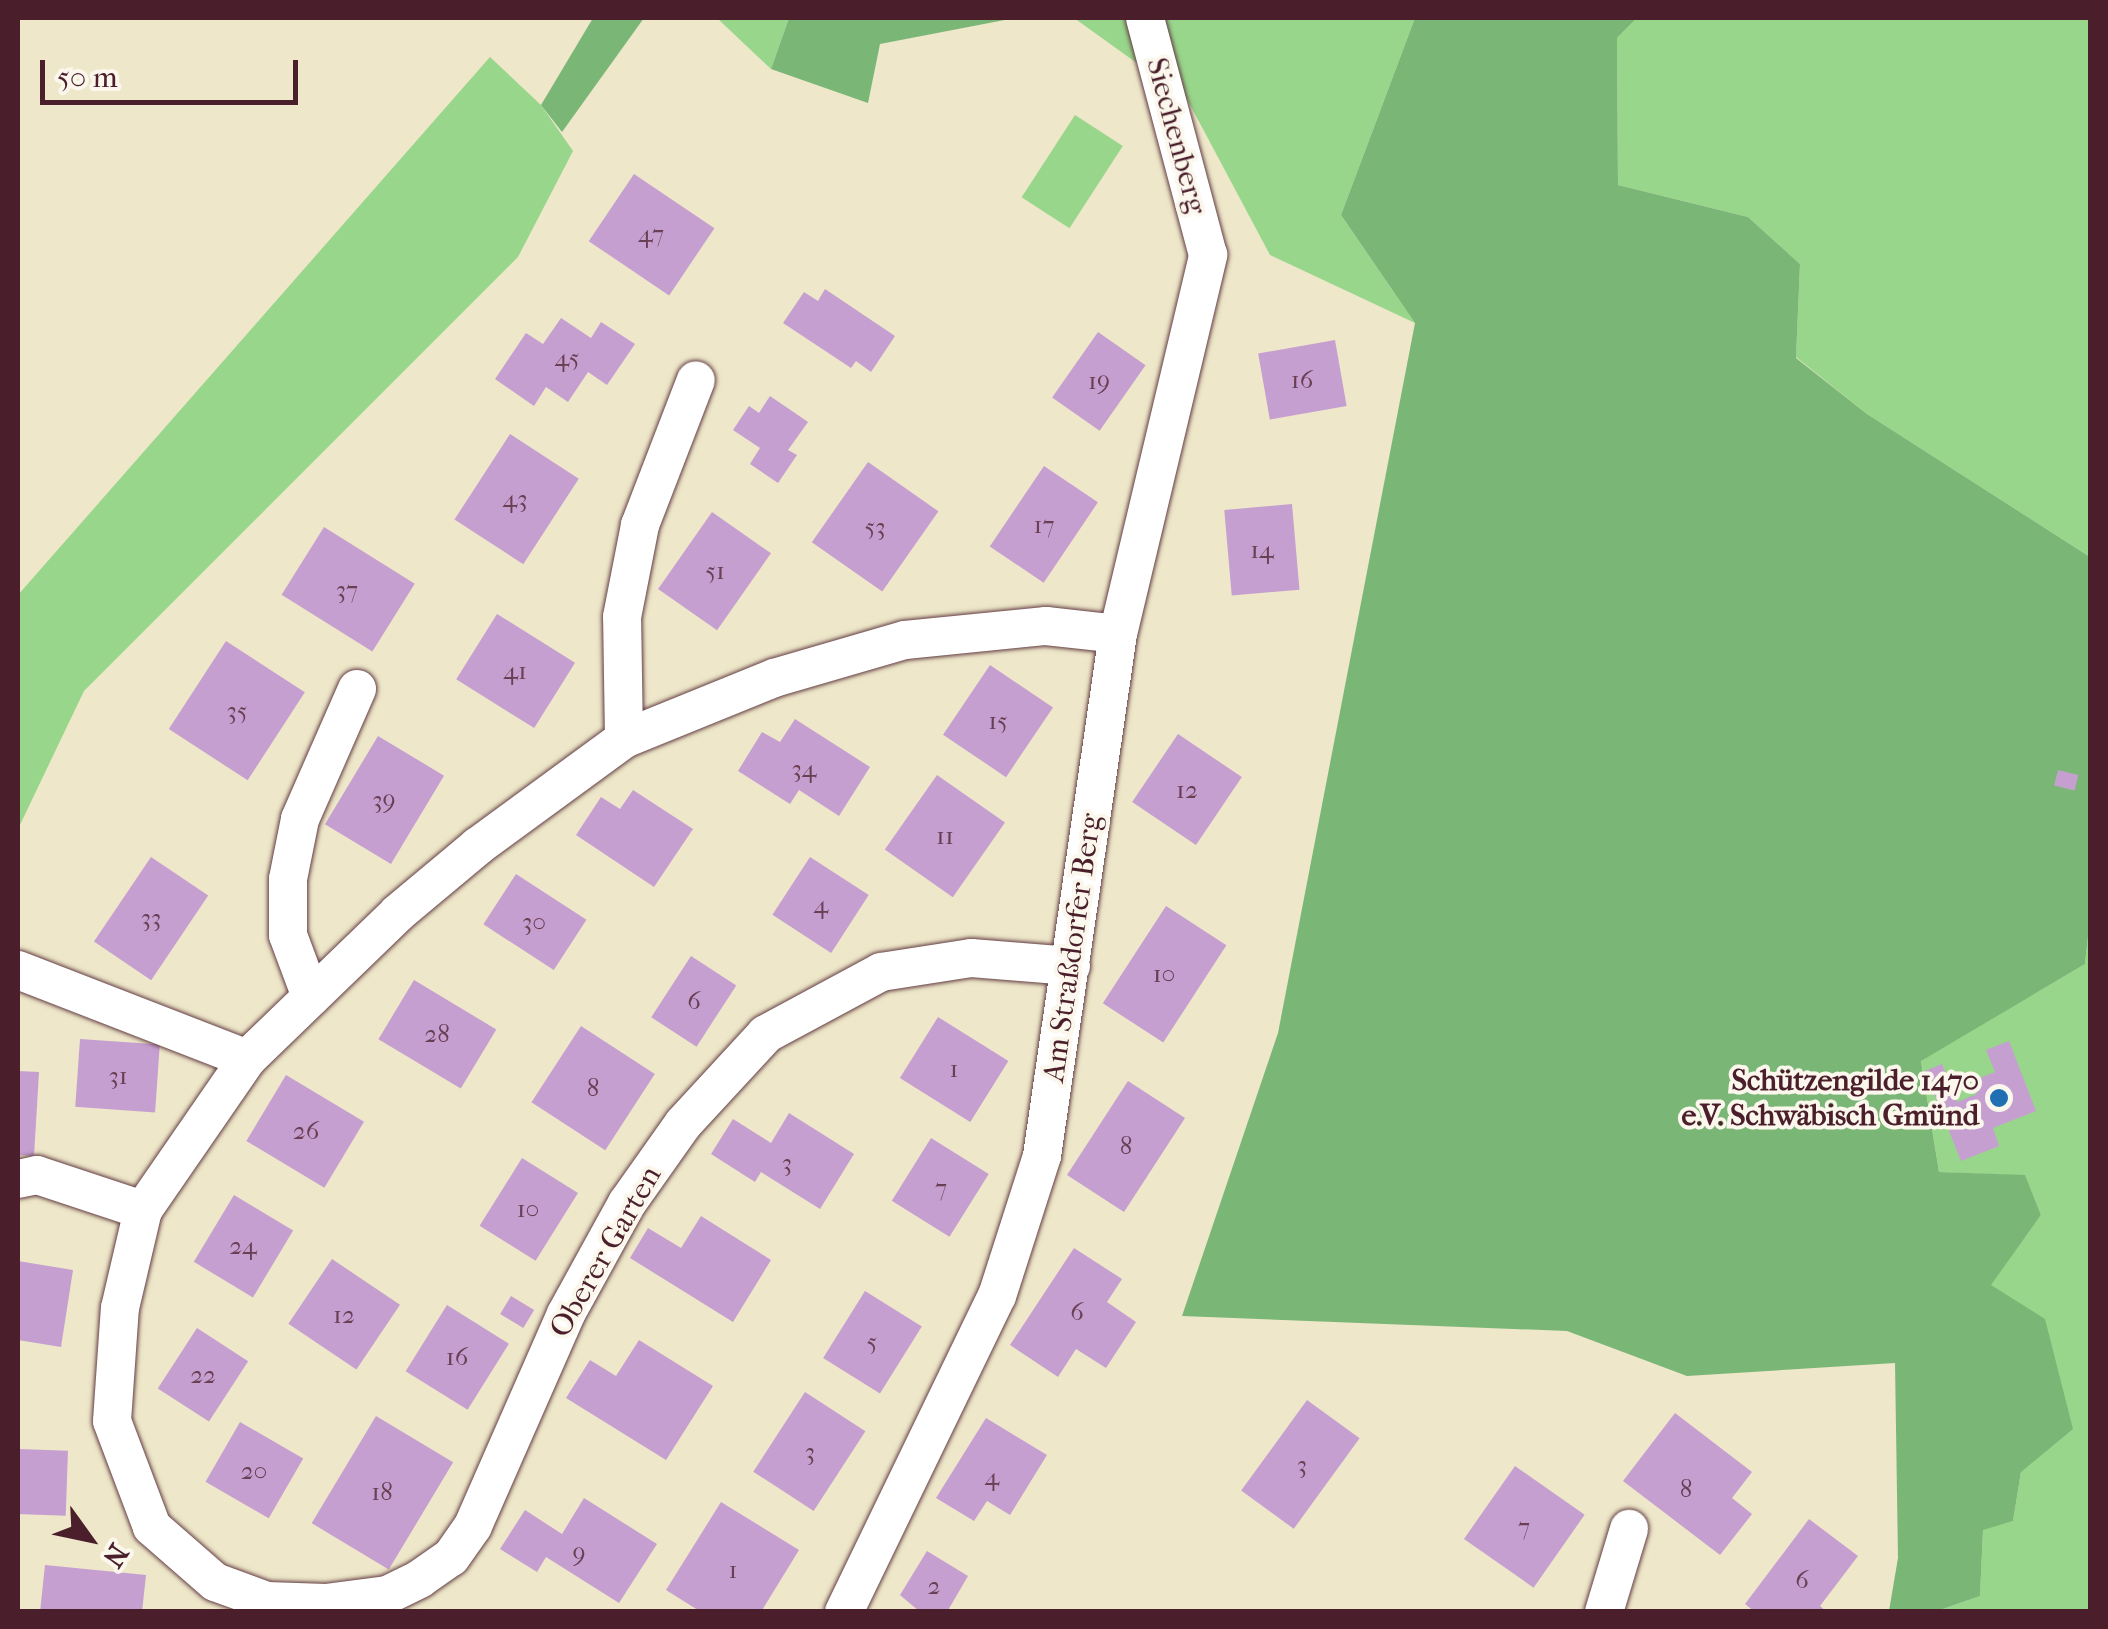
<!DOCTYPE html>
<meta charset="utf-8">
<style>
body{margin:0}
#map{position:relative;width:2108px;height:1629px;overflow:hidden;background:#eee7c9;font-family:"IM FELL French Canon",serif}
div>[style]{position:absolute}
.green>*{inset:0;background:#98d68b;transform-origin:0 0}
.forest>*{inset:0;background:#7ab777}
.building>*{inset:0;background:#c69fd1;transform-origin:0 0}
.roads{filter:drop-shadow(0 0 2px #633d43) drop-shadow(0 0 2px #633d43)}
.street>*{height:38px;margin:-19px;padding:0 19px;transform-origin:19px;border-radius:19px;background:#fff}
.dots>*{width:28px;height:28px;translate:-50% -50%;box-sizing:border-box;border:5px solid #fbf7ec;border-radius:50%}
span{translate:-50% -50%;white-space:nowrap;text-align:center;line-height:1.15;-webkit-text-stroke:8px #fbf7ec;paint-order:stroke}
.number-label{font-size:25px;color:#693f54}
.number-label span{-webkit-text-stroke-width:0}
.street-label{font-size:30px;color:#4a1f2b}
.poi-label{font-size:30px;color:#4a1f2b;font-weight:700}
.right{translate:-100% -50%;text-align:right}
.frame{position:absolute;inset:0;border:20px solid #4a1f2b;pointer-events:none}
.north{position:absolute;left:40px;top:1489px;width:100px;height:100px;-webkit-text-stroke:8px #fbf7ec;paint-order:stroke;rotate:123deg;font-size:28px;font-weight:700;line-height:40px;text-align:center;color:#4a1f2b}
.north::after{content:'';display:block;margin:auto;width:35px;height:45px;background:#4a1f2b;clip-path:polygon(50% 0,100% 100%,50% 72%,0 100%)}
.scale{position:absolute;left:40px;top:60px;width:258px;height:45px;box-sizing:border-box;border:5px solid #4a1f2b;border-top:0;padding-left:12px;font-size:30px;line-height:35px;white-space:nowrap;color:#4a1f2b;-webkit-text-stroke:8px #fbf7ec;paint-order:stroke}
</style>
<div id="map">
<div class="green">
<i style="clip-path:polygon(717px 18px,789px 18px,771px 69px)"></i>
<i style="clip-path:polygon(1074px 18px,1415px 18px,1341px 215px,1415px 323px,1270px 255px,1187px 99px)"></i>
<i style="clip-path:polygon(1637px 18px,2090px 18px,2090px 557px,1867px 414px,1796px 357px,1800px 264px,1748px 217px,1618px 185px,1617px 38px)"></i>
<i style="clip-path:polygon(490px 57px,541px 105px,573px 151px,518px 257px,84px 691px,18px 829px,18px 595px)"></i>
<i style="left:1075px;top:115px;width:57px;height:98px;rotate:33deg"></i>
<i style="clip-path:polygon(2090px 918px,2090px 1611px,1937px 1611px,1980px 1596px,1983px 1529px,2013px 1521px,2021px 1472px,1990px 1285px,2041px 1215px,2025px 1176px,1939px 1172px,1921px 1060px,2085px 964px)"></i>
</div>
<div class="forest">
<i style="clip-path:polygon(593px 18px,644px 18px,562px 132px,541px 105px)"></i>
<i style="clip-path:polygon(789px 18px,1015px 18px,880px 44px,868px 103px,771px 69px)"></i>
<i style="clip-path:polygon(1415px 18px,1637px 18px,1617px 38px,1618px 185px,1748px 217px,1800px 264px,1796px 358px,1867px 414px,2090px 557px,2090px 918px,2085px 964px,1921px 1061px,1939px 1172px,2025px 1175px,2041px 1215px,1991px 1285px,2045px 1319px,2073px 1429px,2021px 1472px,2013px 1521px,1983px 1530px,1980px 1596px,1937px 1611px,1889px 1611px,1898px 1558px,1895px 1363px,1687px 1376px,1567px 1331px,1182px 1316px,1278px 1033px,1415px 323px,1341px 215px)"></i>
</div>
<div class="building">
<i style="left:634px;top:174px;width:97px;height:81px;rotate:34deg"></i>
<i style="clip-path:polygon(825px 289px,895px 336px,871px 372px,856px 361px,851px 368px,783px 323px,804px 292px,818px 301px)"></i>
<i style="clip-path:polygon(561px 318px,591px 338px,601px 322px,635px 344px,607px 385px,588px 372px,568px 402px,546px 387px,534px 406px,495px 379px,526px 333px,543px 344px)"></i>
<i style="left:1098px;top:332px;width:58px;height:80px;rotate:35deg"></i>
<i style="left:1335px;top:340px;width:67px;height:78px;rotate:80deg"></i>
<i style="clip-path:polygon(770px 396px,808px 422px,788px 450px,797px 455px,778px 483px,750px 464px,760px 448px,733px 430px,749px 406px,759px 413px)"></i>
<i style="left:510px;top:434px;width:82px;height:102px;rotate:33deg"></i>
<i style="left:868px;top:462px;width:86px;height:98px;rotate:35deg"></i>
<i style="left:1044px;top:466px;width:65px;height:97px;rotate:34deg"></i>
<i style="left:1292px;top:504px;width:86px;height:68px;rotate:85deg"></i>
<i style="left:712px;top:512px;width:72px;height:94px;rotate:35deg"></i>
<i style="left:324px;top:527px;width:107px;height:80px;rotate:32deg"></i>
<i style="left:497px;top:614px;width:92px;height:77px;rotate:32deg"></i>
<i style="left:226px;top:641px;width:94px;height:105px;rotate:33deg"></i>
<i style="left:990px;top:665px;width:76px;height:84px;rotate:34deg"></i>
<i style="clip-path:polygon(795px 719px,870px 767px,839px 816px,799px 790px,790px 804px,738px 771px,762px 732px,780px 742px)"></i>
<i style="left:1178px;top:734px;width:77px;height:82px;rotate:34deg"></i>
<i style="left:378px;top:736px;width:77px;height:103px;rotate:31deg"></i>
<i style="left:2058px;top:770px;width:21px;height:16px;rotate:14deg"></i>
<i style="left:937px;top:775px;width:83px;height:91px;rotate:35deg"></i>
<i style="clip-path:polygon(633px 790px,693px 829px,654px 887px,576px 835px,601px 797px,620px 809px)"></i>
<i style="left:151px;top:857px;width:69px;height:102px;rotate:34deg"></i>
<i style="left:810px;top:857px;width:70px;height:69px;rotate:33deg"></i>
<i style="left:516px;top:874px;width:84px;height:60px;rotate:33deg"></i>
<i style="left:1166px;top:906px;width:72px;height:116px;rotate:33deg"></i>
<i style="left:691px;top:956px;width:54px;height:73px;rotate:33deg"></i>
<i style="left:414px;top:980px;width:96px;height:69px;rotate:31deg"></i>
<i style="left:938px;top:1017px;width:83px;height:72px;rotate:32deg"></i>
<i style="left:581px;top:1026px;width:88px;height:91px;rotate:33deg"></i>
<i style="left:80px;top:1039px;width:80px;height:68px;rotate:4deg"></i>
<i style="clip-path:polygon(2009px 1041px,2036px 1111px,1993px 1128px,1999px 1146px,1961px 1161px,1925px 1071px,1942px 1064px,1957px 1102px,1977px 1094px,1972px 1081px,1995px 1072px,1986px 1050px)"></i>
<i style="clip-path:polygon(18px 1071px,39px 1072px,34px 1156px,18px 1155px)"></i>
<i style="left:286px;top:1075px;width:91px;height:77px;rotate:31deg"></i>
<i style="left:1128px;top:1081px;width:68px;height:112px;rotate:33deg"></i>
<i style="clip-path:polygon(789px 1113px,854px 1154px,820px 1209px,761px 1172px,755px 1182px,711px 1154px,733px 1119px,771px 1143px)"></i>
<i style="left:931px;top:1138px;width:68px;height:74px;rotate:32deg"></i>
<i style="left:522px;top:1158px;width:66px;height:80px;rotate:32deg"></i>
<i style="left:234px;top:1195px;width:69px;height:78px;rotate:31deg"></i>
<i style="clip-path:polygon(701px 1216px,771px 1260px,733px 1322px,630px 1258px,648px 1228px,681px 1248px)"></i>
<i style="clip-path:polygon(1074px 1248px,1122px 1279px,1107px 1302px,1136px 1322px,1106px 1368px,1076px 1349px,1058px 1377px,1010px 1345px)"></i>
<i style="left:332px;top:1259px;width:82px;height:78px;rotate:34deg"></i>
<i style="clip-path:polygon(18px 1261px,73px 1270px,61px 1347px,18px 1340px)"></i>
<i style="left:865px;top:1291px;width:67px;height:79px;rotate:32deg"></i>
<i style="left:511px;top:1296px;width:27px;height:21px;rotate:31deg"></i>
<i style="left:447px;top:1305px;width:73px;height:78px;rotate:32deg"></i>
<i style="left:197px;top:1328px;width:61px;height:72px;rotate:33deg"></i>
<i style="clip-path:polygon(639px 1340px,713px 1386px,666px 1460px,566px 1398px,590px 1360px,616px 1376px)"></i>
<i style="left:805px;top:1392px;width:72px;height:95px;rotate:33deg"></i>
<i style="left:1307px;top:1400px;width:65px;height:112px;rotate:36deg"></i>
<i style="clip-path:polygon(1675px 1413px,1752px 1472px,1732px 1498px,1752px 1514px,1720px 1555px,1623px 1481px)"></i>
<i style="left:376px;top:1416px;width:90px;height:125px;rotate:31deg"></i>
<i style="clip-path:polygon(986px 1418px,1047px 1455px,1010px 1515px,987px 1501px,974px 1521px,936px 1498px)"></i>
<i style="left:240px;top:1422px;width:73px;height:69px;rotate:30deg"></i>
<i style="left:18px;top:1449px;width:50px;height:65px;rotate:2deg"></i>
<i style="left:1515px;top:1466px;width:85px;height:89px;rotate:35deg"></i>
<i style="clip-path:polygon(584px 1498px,657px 1544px,619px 1603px,546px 1557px,537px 1572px,500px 1549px,525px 1510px,562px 1534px)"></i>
<i style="clip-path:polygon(721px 1502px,799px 1550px,761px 1612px,701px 1612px,666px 1590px)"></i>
<i style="clip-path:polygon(1809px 1519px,1858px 1556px,1820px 1606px,1827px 1612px,1755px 1612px,1745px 1604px)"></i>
<i style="clip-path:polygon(927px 1551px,968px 1576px,947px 1612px,920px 1612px,900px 1595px)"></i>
<i style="clip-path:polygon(45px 1565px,146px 1575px,142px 1612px,40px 1612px)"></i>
</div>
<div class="roads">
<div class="street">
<i style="left:624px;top:739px;width:122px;rotate:-90.9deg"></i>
<i style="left:622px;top:617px;width:94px;rotate:-78.9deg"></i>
<i style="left:640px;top:525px;width:155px;rotate:-68.9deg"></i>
<i style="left:1071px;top:966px;width:100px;rotate:-175.4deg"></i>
<i style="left:971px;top:958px;width:91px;rotate:171.2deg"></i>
<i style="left:881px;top:972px;width:131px;rotate:151.7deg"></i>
<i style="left:766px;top:1034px;width:122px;rotate:132.7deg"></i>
<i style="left:683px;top:1124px;width:97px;rotate:125.3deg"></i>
<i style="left:627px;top:1203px;width:127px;rotate:118.8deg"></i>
<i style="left:566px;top:1314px;width:232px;rotate:113.7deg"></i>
<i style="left:473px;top:1526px;width:38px;rotate:125deg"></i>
<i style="left:451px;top:1557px;width:38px;rotate:145deg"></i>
<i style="left:420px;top:1579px;width:37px;rotate:154deg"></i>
<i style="left:387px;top:1595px;width:62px;rotate:172.5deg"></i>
<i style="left:326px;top:1603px;width:59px;rotate:-178.1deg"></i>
<i style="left:267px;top:1601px;width:55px;rotate:-159.9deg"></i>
<i style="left:215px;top:1582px;width:84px;rotate:-138.9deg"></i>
<i style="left:152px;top:1527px;width:113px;rotate:-110.7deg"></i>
<i style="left:112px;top:1421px;width:113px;rotate:-86deg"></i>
<i style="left:120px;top:1308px;width:101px;rotate:-76.8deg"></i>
<i style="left:143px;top:1210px;width:183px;rotate:-55.4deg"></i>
<i style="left:247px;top:1059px;width:210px;rotate:-44deg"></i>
<i style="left:398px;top:913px;width:104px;rotate:-39.9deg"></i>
<i style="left:478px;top:846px;width:181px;rotate:-36.2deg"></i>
<i style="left:624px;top:739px;width:162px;rotate:-22.1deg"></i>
<i style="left:774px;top:678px;width:136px;rotate:-16.2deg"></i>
<i style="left:905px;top:640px;width:142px;rotate:-5.7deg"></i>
<i style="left:1046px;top:626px;width:72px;rotate:6.3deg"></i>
<i style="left:18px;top:970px;width:246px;rotate:21.2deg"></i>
<i style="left:311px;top:997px;width:66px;rotate:-110.4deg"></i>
<i style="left:288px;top:935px;width:56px;rotate:-90deg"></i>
<i style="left:288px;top:879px;width:61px;rotate:-78.7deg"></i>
<i style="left:300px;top:819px;width:142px;rotate:-66.3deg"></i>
<i style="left:18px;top:1179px;width:19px;rotate:-12deg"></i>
<i style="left:37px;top:1175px;width:112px;rotate:18.3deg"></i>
<i style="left:844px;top:1612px;width:351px;rotate:-64.2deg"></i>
<i style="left:997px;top:1296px;width:147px;rotate:-72.2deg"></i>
<i style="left:1042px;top:1156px;width:528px;rotate:-81.72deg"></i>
<i style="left:1118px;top:634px;width:390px;rotate:-76.6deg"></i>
<i style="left:1208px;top:255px;width:245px;rotate:-104.9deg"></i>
<i style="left:1604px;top:1612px;width:87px;rotate:-73.2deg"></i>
</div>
</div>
<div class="dots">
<i style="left:1999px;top:1098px;background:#1f6fb2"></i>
</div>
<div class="number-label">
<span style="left:651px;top:234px">47</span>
<span style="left:567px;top:358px">45</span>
<span style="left:1302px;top:380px">16</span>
<span style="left:1099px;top:381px">19</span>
<span style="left:515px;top:499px">43</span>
<span style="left:1044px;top:525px">17</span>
<span style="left:875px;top:527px">53</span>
<span style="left:1262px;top:550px">14</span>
<span style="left:715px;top:571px">51</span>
<span style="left:347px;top:590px">37</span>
<span style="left:515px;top:671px">41</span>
<span style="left:237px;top:711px">35</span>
<span style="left:998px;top:721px">15</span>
<span style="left:804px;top:769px">34</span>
<span style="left:1187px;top:790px">12</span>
<span style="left:384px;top:800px">39</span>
<span style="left:945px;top:836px">11</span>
<span style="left:821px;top:905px">4</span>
<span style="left:151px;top:918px">33</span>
<span style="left:534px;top:922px">30</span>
<span style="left:1164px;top:974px">10</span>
<span style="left:694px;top:1001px">6</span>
<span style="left:437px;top:1034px">28</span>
<span style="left:954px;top:1069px">1</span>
<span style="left:118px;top:1076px">31</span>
<span style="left:593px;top:1088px">8</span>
<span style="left:306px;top:1131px">26</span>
<span style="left:1126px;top:1146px">8</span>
<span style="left:787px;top:1163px">3</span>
<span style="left:941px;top:1188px">7</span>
<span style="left:528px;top:1209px">10</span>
<span style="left:243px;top:1246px">24</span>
<span style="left:1077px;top:1312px">6</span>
<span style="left:344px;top:1315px">12</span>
<span style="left:872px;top:1342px">5</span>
<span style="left:457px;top:1357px">16</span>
<span style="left:203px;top:1375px">22</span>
<span style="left:810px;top:1452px">3</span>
<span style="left:1302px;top:1465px">3</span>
<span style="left:254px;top:1471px">20</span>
<span style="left:992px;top:1477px">4</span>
<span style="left:1686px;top:1489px">8</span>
<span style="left:382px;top:1492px">18</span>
<span style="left:1524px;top:1527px">7</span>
<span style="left:579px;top:1553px">9</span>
<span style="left:733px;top:1570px">1</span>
<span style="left:1802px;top:1580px">6</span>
<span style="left:934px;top:1586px">2</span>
</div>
<div class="street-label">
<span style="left:1176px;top:136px;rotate:75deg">Siechenberg</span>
<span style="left:1073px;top:948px;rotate:-82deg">Am Straßdorfer Berg</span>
<span style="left:606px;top:1252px;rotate:-60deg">Oberer Garten</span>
</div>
<div class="poi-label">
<span class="right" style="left:1979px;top:1098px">Schützengilde 1470<br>e.V. Schwäbisch Gmünd</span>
</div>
<div class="frame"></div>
<div class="north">N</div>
<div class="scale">50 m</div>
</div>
